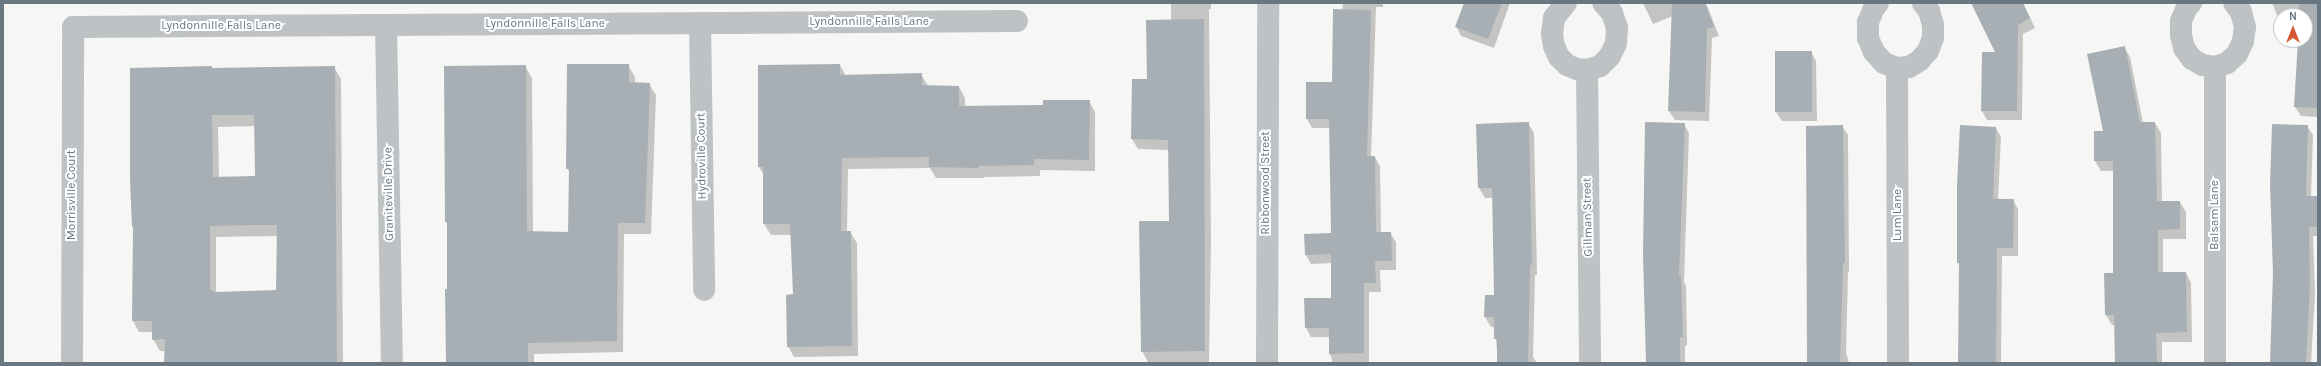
<!DOCTYPE html>
<style>
body{margin:0}
#map{position:relative;width:2321px;height:366px;overflow:hidden;background:#f6f6f4;font-family:Karla,sans-serif}
div>[style]{position:absolute}
.shadow>*{inset:0;background:#0003}
.building>*{inset:0;background:#a8afb4;transform-origin:0 0}
.street>*{height:22px;margin:-11px;padding:0 11px;transform-origin:11px;border-radius:11px;background:#bec2c5}
span{translate:-50% -50%;white-space:nowrap;text-align:center;line-height:1.15;-webkit-text-stroke:4px #fff;paint-order:stroke}
.street-label{font-size:12px;color:#687782}
.frame{position:absolute;inset:0;border:4px solid #687782;pointer-events:none}
.north{position:absolute;left:2273px;top:8px;width:40px;height:40px;box-sizing:border-box;background:#fff;border:1px solid #c3c9cd;border-radius:50%;rotate:0deg;font-size:11px;font-weight:700;line-height:16px;text-align:center;color:#687782}
.north::after{content:'';display:block;margin:auto;width:14px;height:18px;background:#d45a36;clip-path:polygon(50% 0,100% 100%,50% 72%,0 100%)}
</style>
<div id="map">
<div class="shadow">
<i style="clip-path:polygon(1171px 3px,1211px 3px,1211px 9px,1209px 9px,1211px 241px,1209px 363px,1148px 362px,1142px 351px,1170px 222px,1169px 150px,1138px 149px,1132px 139px,1133px 80px,1148px 80px,1171px 20px)"></i>
<i style="clip-path:polygon(1343px 3px,1383px 3px,1383px 7px,1376px 7px,1371px 157px,1375px 157px,1380px 166px,1381px 233px,1390px 233px,1396px 242px,1396px 270px,1380px 270px,1381px 292px,1369px 292px,1369px 363px,1333px 363px,1330px 354px,1330px 337px,1311px 337px,1306px 328px,1305px 299px,1332px 299px,1332px 263px,1311px 264px,1306px 255px,1332px 234px,1330px 128px,1312px 128px,1307px 119px,1333px 83px)"></i>
<i style="clip-path:polygon(1465px 3px,1510px 3px,1494px 48px,1461px 36px,1456px 26px)"></i>
<i style="clip-path:polygon(1643px 3px,1706px 3px,1719px 36px,1712px 38px,1709px 121px,1675px 120px,1669px 111px,1673px 16px,1653px 24px)"></i>
<i style="clip-path:polygon(1972px 3px,2023px 3px,2035px 28px,2023px 34px,2022px 120px,1987px 120px,1982px 111px,1996px 53px)"></i>
<i style="clip-path:polygon(2272px 3px,2318px 3px,2318px 37px,2304px 42px,2305px 16px,2281px 16px,2280px 22px)"></i>
<i style="clip-path:polygon(2124px 47px,2130px 57px,2143px 123px,2155px 123px,2161px 133px,2162px 202px,2180px 202px,2186px 212px,2186px 239px,2163px 239px,2163px 273px,2186px 273px,2191px 283px,2192px 342px,2162px 342px,2162px 363px,2104px 363px,2116px 363px,2115px 325px,2112px 325px,2106px 315px,2114px 274px,2114px 171px,2101px 171px,2095px 161px)"></i>
<i style="clip-path:polygon(1811px 52px,1816px 61px,1817px 121px,1782px 121px,1776px 112px,1776px 53px)"></i>
<i style="clip-path:polygon(2318px 52px,2318px 117px,2301px 116px,2295px 107px)"></i>
<i style="clip-path:polygon(628px 65px,635px 77px,635px 83px,649px 84px,656px 95px,651px 234px,624px 234px,623px 352px,534px 354px,534px 363px,447px 363px,448px 226px,446px 222px,445px 67px,525px 66px,532px 78px,533px 232px,569px 233px,570px 173px,567px 168px)"></i>
<i style="clip-path:polygon(840px 65px,846px 76px,921px 74px,928px 86px,959px 87px,965px 98px,965px 107px,1044px 106px,1089px 101px,1095px 112px,1095px 171px,1040px 170px,1040px 176px,984px 177px,984px 178px,936px 178px,930px 168px,848px 169px,847px 232px,850px 232px,857px 243px,858px 356px,794px 357px,788px 346px,794px 295px,792px 235px,771px 235px,764px 224px,764px 175px,759px 167px)"></i>
<i style="clip-path:polygon(evenodd,334px 67px,341px 79px,343px 363px,165px 363px,165px 351px,160px 351px,153px 339px,153px 332px,139px 332px,133px 321px,134px 230px,131px 180px,131px 69px,334px 67px,255px 126px,256px 177px,219px 178px,218px 127px,255px 126px,334px 67px,278px 236px,277px 291px,216px 293px,216px 237px,278px 236px)"></i>
<i style="clip-path:polygon(1528px 123px,1534px 133px,1537px 275px,1535px 275px,1533px 357px,1537px 363px,1498px 363px,1495px 327px,1491px 327px,1485px 317px,1485px 296px,1495px 296px,1493px 198px,1485px 198px,1479px 188px)"></i>
<i style="clip-path:polygon(1646px 123px,1684px 124px,1689px 133px,1684px 282px,1686px 286px,1687px 345px,1685px 346px,1685px 363px,1646px 363px,1646px 191px,1644px 187px)"></i>
<i style="clip-path:polygon(1842px 126px,1848px 135px,1849px 271px,1848px 272px,1846px 353px,1849px 363px,1807px 363px)"></i>
<i style="clip-path:polygon(2307px 126px,2313px 135px,2311px 197px,2318px 197px,2318px 236px,2313px 236px,2315px 294px,2311px 363px,2272px 363px)"></i>
<i style="clip-path:polygon(1996px 128px,2001px 137px,1998px 200px,2013px 200px,2018px 209px,2018px 256px,2002px 256px,2001px 363px,1959px 363px,1960px 266px,1958px 262px)"></i>
</div>
<div class="building">
<i style="clip-path:polygon(1464px 3px,1502px 3px,1488px 39px,1455px 27px)"></i>
<i style="clip-path:polygon(1672px 3px,1705px 3px,1714px 27px,1707px 29px,1705px 112px,1668px 111px)"></i>
<i style="clip-path:polygon(1971px 3px,2023px 3px,2030px 18px,2018px 25px,2017px 111px,1981px 111px,1982px 52px,1995px 52px)"></i>
<i style="clip-path:polygon(2299px 3px,2318px 3px,2318px 108px,2294px 107px,2298px 40px,2305px 40px,2305px 16px,2299px 16px)"></i>
<i style="clip-path:polygon(1333px 9px,1371px 10px,1367px 156px,1375px 156px,1376px 232px,1391px 232px,1392px 261px,1375px 261px,1376px 283px,1364px 283px,1364px 353px,1329px 354px,1329px 328px,1305px 328px,1304px 298px,1331px 298px,1331px 254px,1305px 255px,1304px 234px,1331px 233px,1329px 119px,1306px 119px,1306px 82px,1332px 82px)"></i>
<i style="clip-path:polygon(1204px 19px,1205px 351px,1141px 352px,1139px 221px,1169px 221px,1168px 140px,1131px 139px,1132px 79px,1147px 79px,1146px 20px)"></i>
<i style="clip-path:polygon(2125px 46px,2140px 122px,2155px 122px,2157px 201px,2180px 201px,2180px 229px,2158px 230px,2158px 272px,2186px 272px,2187px 332px,2156px 333px,2157px 363px,2115px 363px,2114px 315px,2105px 315px,2104px 273px,2113px 273px,2113px 161px,2094px 161px,2094px 131px,2103px 131px,2087px 54px)"></i>
<i style="left:1812px;top:51px;width:61px;height:37px;rotate:90deg"></i>
<i style="clip-path:polygon(567px 64px,629px 64px,629px 82px,650px 83px,645px 223px,618px 223px,617px 341px,528px 343px,528px 363px,446px 363px,445px 289px,447px 289px,447px 222px,445px 222px,444px 66px,526px 65px,527px 231px,568px 232px,569px 169px,566px 169px)"></i>
<i style="clip-path:polygon(840px 64px,840px 75px,922px 73px,922px 85px,959px 86px,959px 106px,1043px 105px,1043px 100px,1090px 100px,1089px 160px,1034px 159px,1034px 165px,979px 166px,979px 168px,929px 167px,929px 157px,842px 158px,841px 231px,851px 231px,852px 346px,787px 347px,786px 295px,793px 294px,790px 224px,763px 224px,763px 167px,758px 167px,758px 65px)"></i>
<i style="clip-path:polygon(evenodd,212px 66px,212px 68px,335px 66px,337px 363px,164px 363px,165px 339px,152px 340px,152px 321px,132px 321px,133px 227px,132px 227px,130px 180px,130px 68px,212px 66px,212px 115px,254px 115px,255px 176px,213px 177px,212px 115px,212px 66px,254px 225px,277px 225px,276px 290px,213px 292px,213px 290px,210px 290px,210px 226px,254px 225px)"></i>
<i style="clip-path:polygon(1529px 122px,1532px 265px,1530px 265px,1528px 363px,1497px 363px,1497px 339px,1494px 339px,1494px 317px,1484px 317px,1485px 295px,1494px 295px,1492px 188px,1478px 188px,1476px 124px)"></i>
<i style="clip-path:polygon(1645px 122px,1685px 123px,1679px 276px,1681px 276px,1683px 337px,1680px 337px,1680px 363px,1646px 363px,1643px 255px)"></i>
<i style="clip-path:polygon(2272px 124px,2308px 125px,2306px 196px,2318px 196px,2318px 227px,2309px 227px,2310px 284px,2306px 363px,2270px 363px,2273px 273px,2270px 185px)"></i>
<i style="clip-path:polygon(1843px 125px,1845px 263px,1843px 263px,1840px 363px,1807px 363px,1806px 126px)"></i>
<i style="clip-path:polygon(1960px 125px,1996px 127px,1993px 199px,2014px 199px,2013px 248px,1997px 248px,1996px 363px,1958px 363px,1959px 263px,1957px 263px,1957px 185px)"></i>
</div>
<div class="street">
<i style="left:1566px;top:3px;width:19px;rotate:129deg"></i>
<i style="left:1554px;top:18px;width:16px;rotate:97deg"></i>
<i style="left:1552px;top:34px;width:12px;rotate:81deg"></i>
<i style="left:1554px;top:46px;width:12px;rotate:66deg"></i>
<i style="left:1559px;top:57px;width:11px;rotate:45deg"></i>
<i style="left:1567px;top:65px;width:11px;rotate:22deg"></i>
<i style="left:1577px;top:69px;width:10px;rotate:6deg"></i>
<i style="left:1587px;top:70px;width:14px;rotate:-17deg"></i>
<i style="left:1600px;top:66px;width:14px;rotate:-45deg"></i>
<i style="left:1610px;top:56px;width:14px;rotate:-65deg"></i>
<i style="left:1616px;top:43px;width:15px;rotate:-86deg"></i>
<i style="left:1617px;top:28px;width:16px;rotate:-108deg"></i>
<i style="left:1612px;top:13px;width:13px;rotate:-132deg"></i>
<i style="left:1878px;top:3px;width:6px;rotate:129deg"></i>
<i style="left:1874px;top:8px;width:15px;rotate:113deg"></i>
<i style="left:1868px;top:22px;width:16px;rotate:90deg"></i>
<i style="left:1868px;top:38px;width:15px;rotate:67deg"></i>
<i style="left:1874px;top:52px;width:15px;rotate:48deg"></i>
<i style="left:1884px;top:63px;width:14px;rotate:21deg"></i>
<i style="left:1897px;top:68px;width:12px;rotate:-5deg"></i>
<i style="left:1909px;top:67px;width:12px;rotate:-31deg"></i>
<i style="left:1919px;top:61px;width:13px;rotate:-48deg"></i>
<i style="left:1928px;top:51px;width:14px;rotate:-69deg"></i>
<i style="left:1933px;top:38px;width:13px;rotate:-90deg"></i>
<i style="left:1933px;top:25px;width:15px;rotate:-106deg"></i>
<i style="left:1929px;top:11px;width:10px;rotate:-127deg"></i>
<i style="left:2191px;top:3px;width:6px;rotate:135deg"></i>
<i style="left:2187px;top:7px;width:15px;rotate:113deg"></i>
<i style="left:2181px;top:21px;width:14px;rotate:90deg"></i>
<i style="left:2181px;top:35px;width:13px;rotate:77deg"></i>
<i style="left:2184px;top:48px;width:14px;rotate:54deg"></i>
<i style="left:2192px;top:59px;width:13px;rotate:29deg"></i>
<i style="left:2203px;top:65px;width:12px;rotate:9deg"></i>
<i style="left:2215px;top:67px;width:13px;rotate:-18deg"></i>
<i style="left:2227px;top:63px;width:13px;rotate:-42deg"></i>
<i style="left:2237px;top:54px;width:14px;rotate:-65deg"></i>
<i style="left:2243px;top:41px;width:14px;rotate:-82deg"></i>
<i style="left:2245px;top:27px;width:16px;rotate:-105deg"></i>
<i style="left:2241px;top:12px;width:11px;rotate:-128deg"></i>
<i style="left:700px;top:23px;width:267px;rotate:89.1deg"></i>
<i style="left:386px;top:25px;width:338px;rotate:89deg"></i>
<i style="left:2215px;top:67px;width:296px;rotate:90deg"></i>
<i style="left:1897px;top:68px;width:295px;rotate:89.8deg"></i>
<i style="left:1587px;top:70px;width:293px;rotate:89.4deg"></i>
<i style="left:72px;top:363px;width:336px;rotate:-89.8deg"></i>
<i style="left:73px;top:27px;width:944px;rotate:-0.36deg"></i>
<i style="left:1267px;top:363px;width:360px;rotate:-89.8deg"></i>
</div>
<div class="street-label">
<span style="left:869px;top:22px">Lyndonnille Falls Lane</span>
<span style="left:545px;top:24px">Lyndonnille Falls Lane</span>
<span style="left:221px;top:26px">Lyndonnille Falls Lane</span>
<span style="left:702px;top:156px;rotate:-91deg">Hydroville Court</span>
<span style="left:1266px;top:183px;rotate:-90deg">Ribbonwood Street</span>
<span style="left:389px;top:194px;rotate:-91deg">Graniteville Drive</span>
<span style="left:72px;top:195px;rotate:-90deg">Morrisville Court</span>
<span style="left:1898px;top:215px;rotate:-90deg">Lum Lane</span>
<span style="left:2215px;top:215px;rotate:-90deg">Balsam Lane</span>
<span style="left:1588px;top:217px;rotate:-91deg">Gillman Street</span>
</div>
<div class="frame"></div>
<div class="north">N</div>
</div>
